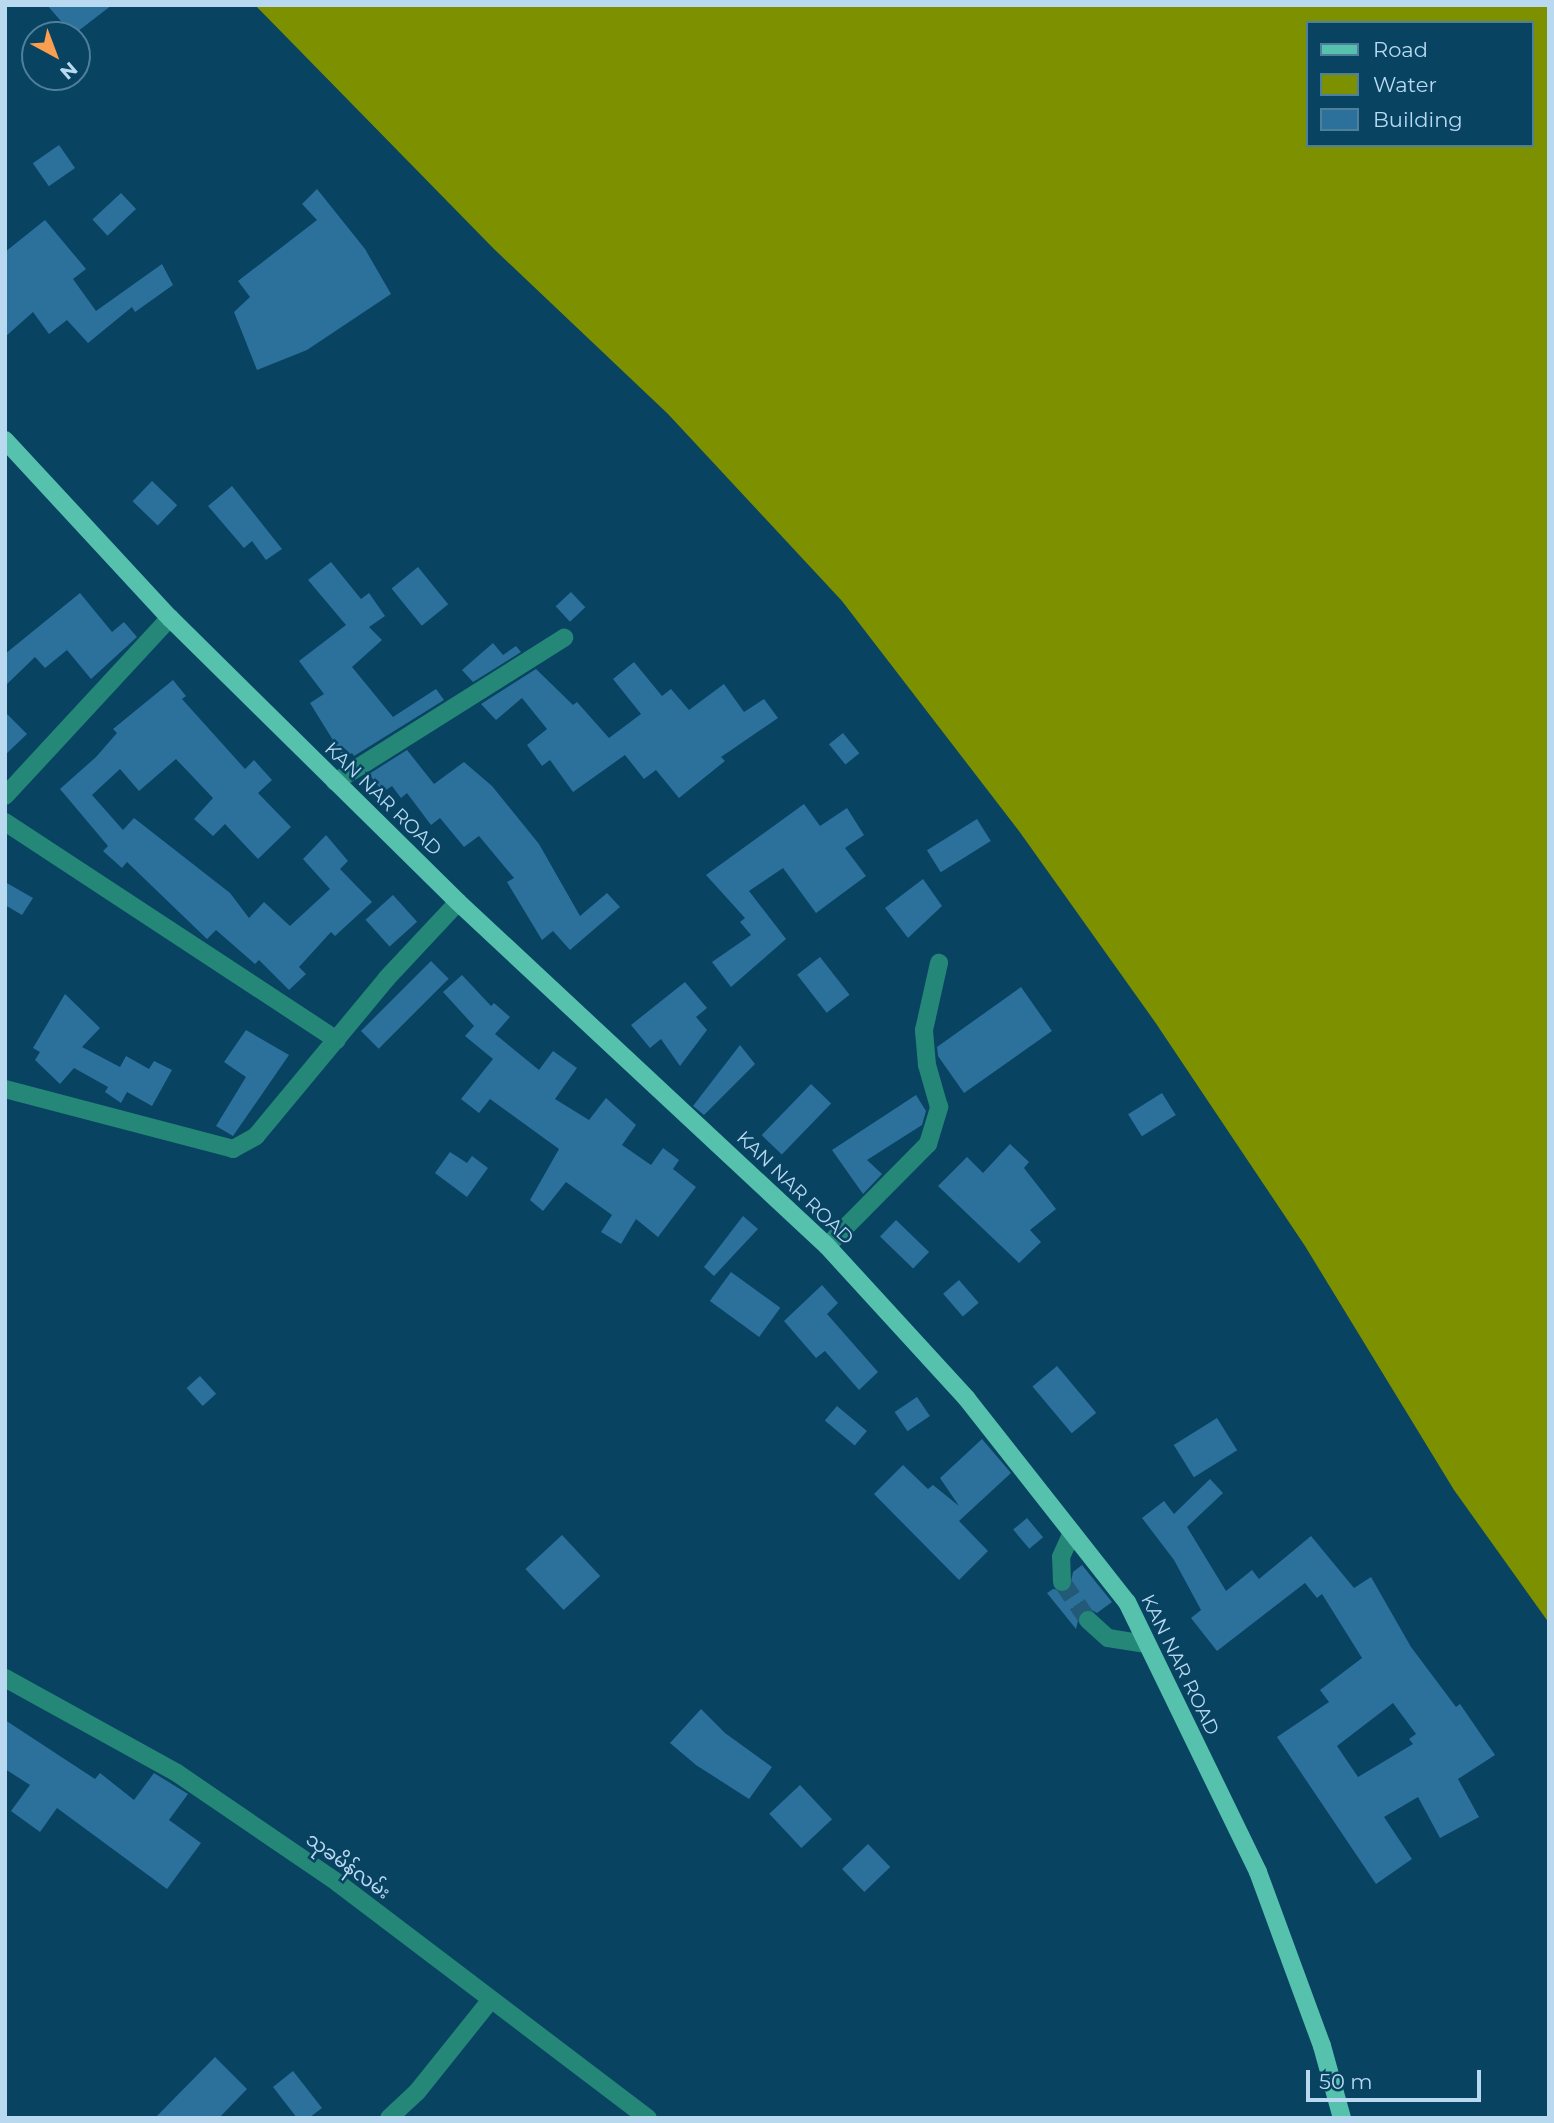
<!DOCTYPE html>
<meta charset="utf-8">
<style>
body{margin:0}
#map{position:relative;width:1554px;height:2123px;overflow:hidden;background:#084362;font-family:Montserrat,"Noto Sans Myanmar",sans-serif}
div>[style]{position:absolute}
.water>*{inset:0;background:#7c9000}
.building>*{inset:0;background:#2b719c;transform-origin:0 0}
.minor-tunnel>*{height:18px;margin-top:-9px;transform-origin:0;background:repeating-linear-gradient(90deg,#225a77 0 18px,transparent 0 27px)}
.minor>*{height:18px;margin:-9px;padding:0 9px;transform-origin:9px;border-radius:9px;background:#258777}
.major>*{height:18px;margin:-9px;padding:0 9px;transform-origin:9px;border-radius:9px;background:#56c2ad}
span{translate:-50% -50%;white-space:nowrap;text-align:center;line-height:1.15;-webkit-text-stroke:5px #084362;paint-order:stroke}
.street-label{font-size:19px;color:#b8d9f0}
.frame{position:absolute;inset:0;border:7px solid #b8d9f0;pointer-events:none}
.legend{position:absolute;left:1306px;top:21px;width:228px;height:126px;box-sizing:border-box;background:#084362;border:2px solid #4e7f9b;margin:0;padding:9px 12px;list-style:none;font-size:21px;color:#b8d9f0}
.legend li{display:flex;align-items:center;gap:14px;height:35px}
.legend b{width:35px;border:2px solid #4e7f9b}
.north{position:absolute;left:21px;top:21px;width:70px;height:70px;box-sizing:border-box;background:#084362;border:2px solid #4e7f9b;border-radius:50%;rotate:139deg;font-size:19px;font-weight:700;line-height:28px;text-align:center;color:#b8d9f0}
.north::after{content:'';display:block;margin:auto;width:24px;height:32px;background:#fa9f4f;clip-path:polygon(50% 0,100% 100%,50% 72%,0 100%)}
.scale{position:absolute;left:1306px;top:2070px;width:175px;height:32px;box-sizing:border-box;border:4px solid #b8d9f0;border-top:0;padding-left:9px;font-size:21px;line-height:24px;white-space:nowrap;color:#b8d9f0;-webkit-text-stroke:5px #084362;paint-order:stroke}
</style>
<div id="map">
<div class="water">
<i style="clip-path:polygon(evenodd,255px 5px,1549px 5px,1549px 1623px,1454px 1490px,1305px 1246px,1155px 1022px,1019px 831px,842px 601px,668px 414px,494px 249px,255px 5px,1307px 23px,1531px 23px,1531px 145px,1307px 145px,1307px 23px)"></i>
</div>
<div class="building">
<i style="clip-path:polygon(47px 5px,112px 5px,73px 35px)"></i>
<i style="left:59px;top:145px;width:28px;height:32px;rotate:55deg"></i>
<i style="clip-path:polygon(317px 189px,365px 249px,391px 294px,307px 350px,257px 370px,234px 312px,250px 297px,238px 281px,317px 220px,302px 204px)"></i>
<i style="left:121px;top:193px;width:22px;height:39px;rotate:47deg"></i>
<i style="clip-path:polygon(45px 220px,86px 269px,73px 279px,96px 311px,162px 264px,173px 285px,135px 312px,132px 307px,88px 343px,67px 320px,49px 334px,33px 312px,5px 337px,5px 252px)"></i>
<i style="left:152px;top:481px;width:35px;height:28px;rotate:44deg"></i>
<i style="clip-path:polygon(232px 486px,282px 549px,266px 560px,252px 541px,244px 548px,208px 506px)"></i>
<i style="clip-path:polygon(331px 562px,361px 599px,369px 593px,385px 616px,369px 627px,382px 640px,352px 667px,393px 717px,436px 689px,444px 700px,354px 756px,352px 753px,344px 758px,310px 703px,324px 694px,299px 661px,346px 625px,308px 580px)"></i>
<i style="left:418px;top:567px;width:48px;height:34px;rotate:51deg"></i>
<i style="left:571px;top:592px;width:21px;height:21px;rotate:47deg"></i>
<i style="clip-path:polygon(80px 593px,112px 632px,124px 622px,137px 637px,91px 679px,67px 650px,45px 668px,35px 657px,5px 686px,5px 654px)"></i>
<i style="clip-path:polygon(493px 643px,503px 655px,516px 646px,521px 652px,473px 682px,462px 670px)"></i>
<i style="clip-path:polygon(634px 662px,662px 696px,671px 689px,689px 710px,724px 684px,744px 712px,764px 699px,778px 718px,721px 757px,725px 761px,679px 798px,656px 770px,644px 779px,625px 755px,573px 792px,550px 760px,542px 766px,527px 745px,547px 729px,522px 698px,496px 720px,481px 704px,536px 669px,573px 705px,577px 702px,609px 738px,641px 714px,613px 679px)"></i>
<i style="clip-path:polygon(173px 680px,186px 696px,182px 699px,245px 769px,254px 760px,272px 780px,258px 793px,291px 827px,258px 859px,225px 824px,213px 836px,194px 819px,213px 798px,176px 759px,139px 791px,120px 769px,92px 795px,123px 830px,134px 818px,230px 893px,249px 918px,264px 902px,290px 926px,330px 889px,303px 859px,326px 835px,348px 861px,340px 869px,372px 902px,335px 936px,331px 932px,299px 967px,306px 974px,289px 990px,259px 960px,255px 964px,216px 930px,207px 939px,127px 862px,122px 868px,103px 851px,108px 846px,60px 789px,96px 757px,117px 733px,113px 729px)"></i>
<i style="clip-path:polygon(5px 712px,27px 734px,5px 755px)"></i>
<i style="left:843px;top:733px;width:26px;height:18px;rotate:51deg"></i>
<i style="clip-path:polygon(407px 750px,434px 784px,464px 762px,492px 786px,539px 844px,580px 916px,607px 893px,620px 907px,570px 950px,553px 931px,542px 940px,507px 882px,514px 878px,479px 836px,464px 847px,440px 818px,431px 825px,407px 793px,401px 798px,392px 786px,383px 792px,369px 774px)"></i>
<i style="clip-path:polygon(804px 804px,820px 826px,847px 808px,864px 835px,845px 848px,866px 876px,816px 913px,783px 868px,749px 891px,786px 939px,731px 987px,712px 962px,751px 935px,740px 922px,745px 918px,706px 875px)"></i>
<i style="left:977px;top:819px;width:26px;height:59px;rotate:58deg"></i>
<i style="clip-path:polygon(923px 879px,942px 906px,908px 938px,885px 908px)"></i>
<i style="clip-path:polygon(5px 882px,33px 898px,22px 915px,5px 905px)"></i>
<i style="left:393px;top:895px;width:36px;height:37px;rotate:48deg"></i>
<i style="left:820px;top:957px;width:48px;height:29px;rotate:52deg"></i>
<i style="left:431px;top:961px;width:25px;height:99px;rotate:45deg"></i>
<i style="clip-path:polygon(462px 975px,491px 1006px,494px 1003px,510px 1017px,495px 1034px,539px 1070px,553px 1051px,577px 1068px,555px 1099px,589px 1120px,606px 1098px,636px 1125px,622px 1145px,651px 1165px,663px 1148px,679px 1160px,673px 1169px,696px 1187px,658px 1237px,636px 1219px,621px 1244px,601px 1232px,612px 1215px,566px 1182px,543px 1211px,530px 1200px,559px 1149px,490px 1099px,479px 1113px,461px 1099px,493px 1059px,465px 1036px,474px 1026px,443px 992px)"></i>
<i style="clip-path:polygon(685px 982px,707px 1008px,696px 1017px,707px 1030px,680px 1066px,661px 1039px,650px 1048px,631px 1025px)"></i>
<i style="clip-path:polygon(1021px 987px,1052px 1031px,964px 1093px,938px 1056px,937px 1047px)"></i>
<i style="clip-path:polygon(65px 994px,100px 1028px,82px 1047px,120px 1067px,126px 1056px,149px 1069px,154px 1061px,172px 1070px,152px 1106px,127px 1092px,121px 1103px,105px 1092px,108px 1087px,74px 1068px,60px 1084px,35px 1060px,40px 1052px,33px 1048px)"></i>
<i style="clip-path:polygon(246px 1030px,289px 1055px,233px 1136px,216px 1126px,246px 1077px,224px 1062px)"></i>
<i style="clip-path:polygon(740px 1045px,755px 1064px,704px 1115px,693px 1106px)"></i>
<i style="left:811px;top:1084px;width:28px;height:71px;rotate:44deg"></i>
<i style="left:1162px;top:1093px;width:26px;height:40px;rotate:58deg"></i>
<i style="clip-path:polygon(916px 1095px,926px 1111px,922px 1125px,867px 1160px,882px 1174px,863px 1194px,832px 1150px)"></i>
<i style="clip-path:polygon(1010px 1144px,1029px 1162px,1024px 1168px,1056px 1209px,1030px 1230px,1041px 1242px,1019px 1263px,938px 1186px,967px 1157px,983px 1173px)"></i>
<i style="clip-path:polygon(450px 1152px,467px 1163px,472px 1156px,488px 1168px,467px 1197px,435px 1173px)"></i>
<i style="clip-path:polygon(743px 1216px,758px 1229px,714px 1276px,704px 1267px)"></i>
<i style="left:896px;top:1220px;width:46px;height:23px;rotate:44deg"></i>
<i style="left:731px;top:1272px;width:61px;height:36px;rotate:36deg"></i>
<i style="left:959px;top:1280px;width:30px;height:21px;rotate:49deg"></i>
<i style="clip-path:polygon(822px 1285px,838px 1303px,827px 1314px,878px 1372px,859px 1390px,825px 1351px,816px 1358px,784px 1321px)"></i>
<i style="left:1057px;top:1366px;width:61px;height:32px;rotate:50deg"></i>
<i style="left:200px;top:1376px;width:24px;height:18px;rotate:48deg"></i>
<i style="left:917px;top:1397px;width:23px;height:27px;rotate:56deg"></i>
<i style="left:837px;top:1406px;width:39px;height:19px;rotate:40deg"></i>
<i style="left:1217px;top:1418px;width:38px;height:51px;rotate:58deg"></i>
<i style="clip-path:polygon(982px 1439px,1011px 1473px,959px 1521px,988px 1551px,959px 1580px,874px 1494px,903px 1465px,928px 1489px,933px 1485px,959px 1506px,940px 1478px)"></i>
<i style="clip-path:polygon(evenodd,1210px 1479px,1223px 1493px,1187px 1527px,1226px 1591px,1252px 1570px,1259px 1579px,1311px 1536px,1354px 1588px,1371px 1577px,1411px 1647px,1456px 1707px,1460px 1704px,1495px 1755px,1458px 1779px,1479px 1817px,1440px 1838px,1418px 1797px,1384px 1817px,1412px 1859px,1376px 1884px,1277px 1737px,1329px 1702px,1320px 1690px,1362px 1658px,1322px 1594px,1317px 1598px,1305px 1583px,1217px 1651px,1191px 1618px,1201px 1610px,1174px 1560px,1142px 1518px,1164px 1501px,1174px 1514px,1210px 1479px,1393px 1703px,1416px 1734px,1409px 1739px,1413px 1744px,1358px 1777px,1337px 1746px,1393px 1703px)"></i>
<i style="left:1027px;top:1518px;width:25px;height:18px;rotate:50deg"></i>
<i style="left:562px;top:1535px;width:56px;height:50px;rotate:47deg"></i>
<i style="clip-path:polygon(1082px 1565px,1112px 1602px,1097px 1613px,1090px 1609px,1080px 1612px,1076px 1629px,1047px 1593px,1053px 1589px,1069px 1591px,1073px 1572px)"></i>
<i style="clip-path:polygon(701px 1709px,725px 1733px,772px 1767px,749px 1799px,696px 1765px,670px 1743px)"></i>
<i style="clip-path:polygon(5px 1720px,95px 1779px,100px 1773px,134px 1800px,154px 1773px,188px 1794px,169px 1820px,201px 1843px,167px 1889px,57px 1808px,40px 1832px,11px 1811px,30px 1785px,5px 1769px)"></i>
<i style="left:800px;top:1785px;width:47px;height:42px;rotate:47deg"></i>
<i style="left:868px;top:1844px;width:32px;height:36px;rotate:46deg"></i>
<i style="clip-path:polygon(215px 2057px,247px 2089px,219px 2118px,155px 2118px)"></i>
<i style="clip-path:polygon(293px 2071px,322px 2108px,309px 2118px,297px 2118px,273px 2087px)"></i>
</div>
<div class="minor-tunnel">
<i style="left:1062px;top:1582px;width:46px;rotate:55.6deg"></i>
</div>
<div class="minor">
<i style="left:335px;top:782px;width:271px;rotate:-32.2deg"></i>
<i style="left:5px;top:796px;width:243px;rotate:-47.2deg"></i>
<i style="left:5px;top:822px;width:397px;rotate:33.3deg"></i>
<i style="left:5px;top:1089px;width:236px;rotate:14.7deg"></i>
<i style="left:233px;top:1149px;width:26px;rotate:-29deg"></i>
<i style="left:256px;top:1136px;width:205px;rotate:-50.3deg"></i>
<i style="left:387px;top:978px;width:104px;rotate:-46.9deg"></i>
<i style="left:827px;top:1246px;width:144px;rotate:-45.3deg"></i>
<i style="left:928px;top:1144px;width:39px;rotate:-73deg"></i>
<i style="left:939px;top:1107px;width:44px;rotate:-105.9deg"></i>
<i style="left:927px;top:1065px;width:35px;rotate:-95deg"></i>
<i style="left:924px;top:1030px;width:69px;rotate:-77.4deg"></i>
<i style="left:1062px;top:1582px;width:25px;rotate:-92deg"></i>
<i style="left:1061px;top:1557px;width:27px;rotate:-66deg"></i>
<i style="left:1088px;top:1620px;width:27px;rotate:42deg"></i>
<i style="left:1108px;top:1638px;width:39px;rotate:9deg"></i>
<i style="left:5px;top:1678px;width:196px;rotate:28.9deg"></i>
<i style="left:177px;top:1773px;width:195px;rotate:34.3deg"></i>
<i style="left:338px;top:1883px;width:389px;rotate:37.2deg"></i>
<i style="left:389px;top:2118px;width:38px;rotate:-43deg"></i>
<i style="left:417px;top:2092px;width:117px;rotate:-51.3deg"></i>
</div>
<div class="major">
<i style="left:5px;top:440px;width:243px;rotate:47.2deg"></i>
<i style="left:170px;top:618px;width:404px;rotate:44.6deg"></i>
<i style="left:458px;top:902px;width:504px;rotate:42.99deg"></i>
<i style="left:827px;top:1246px;width:207px;rotate:47.5deg"></i>
<i style="left:967px;top:1399px;width:258px;rotate:51.8deg"></i>
<i style="left:1127px;top:1602px;width:300px;rotate:64.1deg"></i>
<i style="left:1258px;top:1872px;width:185px;rotate:69.8deg"></i>
<i style="left:1322px;top:2046px;width:75px;rotate:74.5deg"></i>
</div>
<div class="street-label">
<span style="left:383px;top:799px;rotate:44deg">KAN NAR ROAD</span>
<span style="left:795px;top:1188px;rotate:44deg">KAN NAR ROAD</span>
<span style="left:1180px;top:1665px;rotate:64deg">KAN NAR ROAD</span>
<span style="left:348px;top:1866px;rotate:36deg">သုခမိန်လမ်း</span>
</div>
<div class="frame"></div>
<ul class="legend">
<li><b style="height:9px;background:#56c2ad"></b>Road</li>
<li><b style="height:19px;background:#7c9000"></b>Water</li>
<li><b style="height:19px;background:#2b719c"></b>Building</li>
</ul>
<div class="north">N</div>
<div class="scale">50 m</div>
</div>
